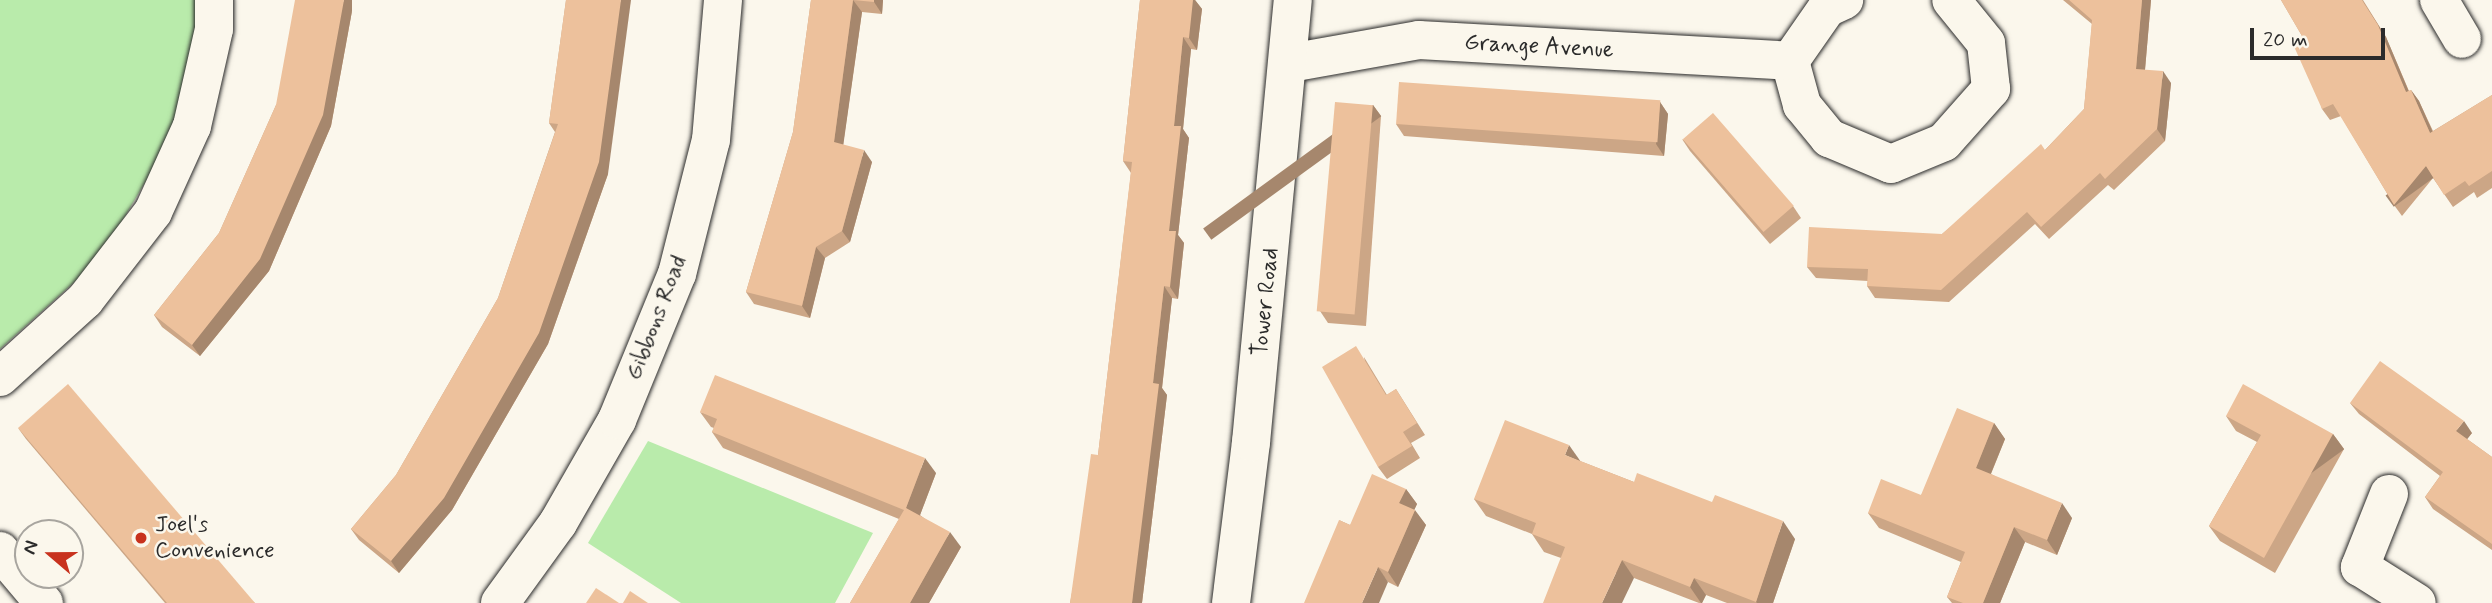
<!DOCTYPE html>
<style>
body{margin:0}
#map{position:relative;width:2492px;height:603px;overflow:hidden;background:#fbf7ec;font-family:Mynerve,sans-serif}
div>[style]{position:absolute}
.green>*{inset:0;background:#b9ebab}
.roads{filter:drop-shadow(0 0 2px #2b2b2b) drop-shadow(0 0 2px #2b2b2b)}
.street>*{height:38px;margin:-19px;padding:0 19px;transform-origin:19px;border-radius:19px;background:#fbf7ec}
.wall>*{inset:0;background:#cca686}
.shaded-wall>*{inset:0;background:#a6876d;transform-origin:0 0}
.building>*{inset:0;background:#edc19c;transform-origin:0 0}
.dots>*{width:19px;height:19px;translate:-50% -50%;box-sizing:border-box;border:4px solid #fbf7ec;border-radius:50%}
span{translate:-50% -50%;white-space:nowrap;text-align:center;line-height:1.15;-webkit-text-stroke:5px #fbf7ec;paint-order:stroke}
.street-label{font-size:23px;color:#2b2b2b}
.poi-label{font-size:23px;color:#2b2b2b}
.left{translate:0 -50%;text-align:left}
.north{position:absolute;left:14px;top:519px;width:70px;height:70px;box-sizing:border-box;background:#fbf7ec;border:2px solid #a8a59f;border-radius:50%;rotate:290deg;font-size:19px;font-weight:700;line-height:28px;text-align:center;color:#2b2b2b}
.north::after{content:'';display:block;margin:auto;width:24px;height:32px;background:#c8321e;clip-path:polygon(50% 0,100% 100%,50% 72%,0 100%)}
.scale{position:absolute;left:2250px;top:28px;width:135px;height:32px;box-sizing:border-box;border:4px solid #2b2b2b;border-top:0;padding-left:9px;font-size:21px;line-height:24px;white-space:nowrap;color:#2b2b2b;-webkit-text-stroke:5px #fbf7ec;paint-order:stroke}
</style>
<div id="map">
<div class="green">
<i style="clip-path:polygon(0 0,199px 0,197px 42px,181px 104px,150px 174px,121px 223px,80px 277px,0 349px)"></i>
<i style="clip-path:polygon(648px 441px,873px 533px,835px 603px,681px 603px,588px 543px)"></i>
</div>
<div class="roads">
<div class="street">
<i style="left:2439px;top:0;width:45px;rotate:59.5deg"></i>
<i style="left:1790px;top:61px;width:46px;rotate:74.7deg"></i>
<i style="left:1802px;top:105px;width:43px;rotate:50.7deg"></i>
<i style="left:1829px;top:138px;width:67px;rotate:22.8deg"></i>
<i style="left:1891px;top:164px;width:57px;rotate:-22.5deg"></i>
<i style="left:1944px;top:142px;width:71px;rotate:-48.4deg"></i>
<i style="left:1991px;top:89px;width:46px;rotate:-96.2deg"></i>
<i style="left:1986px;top:43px;width:55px;rotate:-129.1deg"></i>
<i style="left:1790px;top:61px;width:65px;rotate:-55.1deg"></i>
<i style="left:1827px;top:8px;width:19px;rotate:-25deg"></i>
<i style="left:1290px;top:63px;width:131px;rotate:-10.1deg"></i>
<i style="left:1419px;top:40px;width:372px;rotate:3.2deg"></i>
<i style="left:0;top:377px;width:115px;rotate:-42.2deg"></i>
<i style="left:85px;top:300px;width:111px;rotate:-52.3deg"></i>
<i style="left:153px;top:212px;width:94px;rotate:-65.6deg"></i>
<i style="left:192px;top:126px;width:99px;rotate:-77.2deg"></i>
<i style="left:214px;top:29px;width:29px;rotate:-90deg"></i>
<i style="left:2389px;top:494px;width:79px;rotate:111.7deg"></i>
<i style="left:2360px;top:567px;width:67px;rotate:32.3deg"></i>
<i style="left:0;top:551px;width:68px;rotate:49.8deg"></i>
<i style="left:500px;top:603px;width:99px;rotate:-54.1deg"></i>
<i style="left:558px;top:523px;width:119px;rotate:-60.2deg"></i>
<i style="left:617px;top:420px;width:158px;rotate:-67.7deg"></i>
<i style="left:677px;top:274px;width:138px;rotate:-75.8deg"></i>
<i style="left:711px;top:140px;width:141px;rotate:-85.1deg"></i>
<i style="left:1231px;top:603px;width:162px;rotate:-82.9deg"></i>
<i style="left:1251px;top:442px;width:444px;rotate:-84.6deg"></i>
</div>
</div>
<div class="wall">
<i style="clip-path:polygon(566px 0,608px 174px,548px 344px,452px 510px,399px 573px,359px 540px,351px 529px,396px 475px,498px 298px,555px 132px,549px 123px)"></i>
<i style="clip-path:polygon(811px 0,883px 0,882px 14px,862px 12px,843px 145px,872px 162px,850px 242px,825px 258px,810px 318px,754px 304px,746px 292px,793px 132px)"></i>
<i style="clip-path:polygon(1140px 0,1195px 0,1202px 9px,1197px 50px,1191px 49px,1183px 129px,1189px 138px,1178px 235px,1184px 243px,1178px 299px,1172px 298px,1162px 388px,1167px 395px,1142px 603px,1070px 603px,1098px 455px,1131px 173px,1123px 161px)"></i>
<i style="clip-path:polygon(2063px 0,2151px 0,2145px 70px,2171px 83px,2165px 141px,2114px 190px,2108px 185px,2049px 239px,2035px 224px,1949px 302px,1875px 298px,1867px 286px,1868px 281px,1816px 278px,1807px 267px,1942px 234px,2045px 150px,2084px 109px,2092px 24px)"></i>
<i style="clip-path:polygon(2281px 0,2363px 0,2386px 37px,2409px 91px,2411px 90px,2419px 101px,2433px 131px,2492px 95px,2492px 188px,2477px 198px,2474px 192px,2453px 207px,2433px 178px,2402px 216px,2394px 205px,2341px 116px,2330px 120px,2322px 109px,2302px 36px)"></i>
<i style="clip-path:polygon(352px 11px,331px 126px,269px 271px,200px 356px,162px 327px,154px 315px,219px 233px,276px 105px)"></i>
<i style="clip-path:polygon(1660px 102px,1668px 114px,1664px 156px,1404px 136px,1396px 124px)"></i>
<i style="clip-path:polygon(1373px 105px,1381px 116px,1366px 326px,1328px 323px,1320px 311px)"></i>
<i style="clip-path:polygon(1682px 139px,1793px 206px,1801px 218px,1770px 244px,1690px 151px)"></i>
<i style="clip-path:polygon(1364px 357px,1387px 395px,1396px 389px,1425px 435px,1411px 443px,1420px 458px,1387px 479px,1378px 467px)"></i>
<i style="clip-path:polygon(2350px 403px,2472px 433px,2467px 439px,2492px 457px,2492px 550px,2433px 509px,2425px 497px,2440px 476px,2359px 414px)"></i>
<i style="clip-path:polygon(700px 412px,936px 473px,920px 515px,961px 547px,929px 603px,850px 603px,899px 519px,723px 448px,712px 432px,714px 428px,711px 427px)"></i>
<i style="clip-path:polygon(2226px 416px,2333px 434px,2344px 449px,2275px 573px,2220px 541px,2209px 526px,2257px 442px,2236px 431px)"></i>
<i style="clip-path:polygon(1994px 423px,2005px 439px,1991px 474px,2072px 518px,2057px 555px,2025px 542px,2000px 603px,1952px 603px,1947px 597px,1961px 562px,1879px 528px,1868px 513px,1921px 495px)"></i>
<i style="clip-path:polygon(18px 428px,255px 603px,165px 603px,26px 439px)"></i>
<i style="clip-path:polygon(1580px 461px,1634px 482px,1795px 539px,1773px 603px,1727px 603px,1706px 595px,1702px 603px,1699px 603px,1634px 578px,1561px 558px,1544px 552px,1532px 534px,1486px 516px,1474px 499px)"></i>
<i style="clip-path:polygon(1406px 489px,1417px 504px,1414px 510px,1426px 525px,1398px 587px,1388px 582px,1339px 520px,1350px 525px)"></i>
</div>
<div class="shaded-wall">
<i style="clip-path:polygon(344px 0,352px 0,352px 11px,331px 126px,269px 271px,200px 356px,192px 345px)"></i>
<i style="clip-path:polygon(621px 0,631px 0,608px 174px,548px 344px,452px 510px,399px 573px,391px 561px)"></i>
<i style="clip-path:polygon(853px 0,862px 12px,842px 154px,834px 142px)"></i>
<i style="clip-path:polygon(874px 0,883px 0,882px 14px,874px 2px)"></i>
<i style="clip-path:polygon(1187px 0,1195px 0,1202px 9px,1197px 50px,1189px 38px)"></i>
<i style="clip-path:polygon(2142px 0,2151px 0,2144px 81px,2136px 69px)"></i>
<i style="clip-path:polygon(2362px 0,2386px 37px,2414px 104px,2406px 92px)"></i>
<i style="clip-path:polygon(1183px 37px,1191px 49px,1183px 129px,1189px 138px,1178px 235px,1184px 243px,1178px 299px,1170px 287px,1169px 231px,1174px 126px)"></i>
<i style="clip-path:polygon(2163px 71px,2171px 83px,2165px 141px,2157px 129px)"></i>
<i style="clip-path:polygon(2411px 90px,2419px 101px,2438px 144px,2430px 133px)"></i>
<i style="clip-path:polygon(1660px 102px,1668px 114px,1664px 156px,1656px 144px)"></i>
<i style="left:1373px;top:105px;width:14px;height:210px;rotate:54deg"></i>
<i style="clip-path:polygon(864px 150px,872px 162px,850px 242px,842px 231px)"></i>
<i style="left:2426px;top:166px;width:14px;height:50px;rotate:54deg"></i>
<i style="clip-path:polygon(816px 247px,825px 258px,810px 318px,802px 306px)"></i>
<i style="clip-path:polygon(1164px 286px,1172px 298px,1162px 388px,1167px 395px,1142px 603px,1132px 603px,1153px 383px)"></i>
<i style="clip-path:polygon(2464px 421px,2472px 433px,2464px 443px,2456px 431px)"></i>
<i style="clip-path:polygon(1994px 423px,2005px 439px,1987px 483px,1976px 468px)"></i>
<i style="left:2333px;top:434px;width:19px;height:142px;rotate:54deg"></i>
<i style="clip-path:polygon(1569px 445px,1581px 462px,1565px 455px)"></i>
<i style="clip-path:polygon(925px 458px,936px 473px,917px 523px,906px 508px)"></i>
<i style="clip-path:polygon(1406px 489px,1417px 504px,1410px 519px,1399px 503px)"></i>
<i style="clip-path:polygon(2062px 503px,2072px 518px,2057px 555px,2047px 540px)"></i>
<i style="clip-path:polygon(1415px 510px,1426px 525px,1398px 587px,1388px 572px)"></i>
<i style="clip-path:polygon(1783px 521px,1795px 539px,1773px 603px,1757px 603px,1756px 602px)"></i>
<i style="clip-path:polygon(2014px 527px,2025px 542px,2000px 603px,1983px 603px)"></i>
<i style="clip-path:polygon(950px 532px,961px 547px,929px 603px,910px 603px)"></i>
<i style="clip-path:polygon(1622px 560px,1634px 578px,1622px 603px,1602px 603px)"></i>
<i style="clip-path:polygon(1378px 567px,1388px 582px,1379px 603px,1362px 603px)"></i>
<i style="clip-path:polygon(1694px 578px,1706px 595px,1702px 603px,1701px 603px,1690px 587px)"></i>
</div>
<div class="building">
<i style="clip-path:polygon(295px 0,344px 0,323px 115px,260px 259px,192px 345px,154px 315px,219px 233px,276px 105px)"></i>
<i style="clip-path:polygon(566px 0,621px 0,599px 162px,539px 333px,444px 498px,391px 561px,351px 529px,396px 475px,498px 298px,558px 124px,549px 123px)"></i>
<i style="clip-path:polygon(811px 0,874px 0,874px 2px,853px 0,834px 142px,864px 150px,842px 231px,816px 247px,802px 306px,746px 292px,793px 132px)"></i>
<i style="clip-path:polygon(1140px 0,1193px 0,1189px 38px,1183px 37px,1174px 126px,1181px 126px,1169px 231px,1176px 231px,1170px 287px,1164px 286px,1153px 383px,1159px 384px,1132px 603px,1070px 603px,1091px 454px,1098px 455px,1132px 162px,1123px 161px)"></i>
<i style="clip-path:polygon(2069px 0,2142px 0,2136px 69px,2163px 71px,2157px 129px,2105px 179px,2100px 173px,2041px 227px,2027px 212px,1941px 290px,1867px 286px,1868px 269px,1807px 267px,1809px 227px,1942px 234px,2041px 144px,2045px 150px,2084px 109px,2092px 20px)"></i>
<i style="clip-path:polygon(2281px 0,2362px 0,2378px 25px,2406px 92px,2411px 90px,2430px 133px,2492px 95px,2492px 171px,2469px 186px,2465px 181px,2444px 195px,2426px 166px,2394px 205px,2333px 104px,2322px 109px,2292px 42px,2302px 36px)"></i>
<i style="left:1399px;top:82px;width:262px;height:42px;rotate:4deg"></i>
<i style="left:1335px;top:102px;width:38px;height:210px;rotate:5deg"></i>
<i style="left:1713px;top:113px;width:123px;height:40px;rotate:49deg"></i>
<i style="clip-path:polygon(1356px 346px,1386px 395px,1396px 389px,1417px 423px,1403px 432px,1412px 446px,1378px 467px,1322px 367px)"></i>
<i style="clip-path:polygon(2380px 361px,2464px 421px,2456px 431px,2492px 457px,2492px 544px,2425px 497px,2443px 472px,2350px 403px)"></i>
<i style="clip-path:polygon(715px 375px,925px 458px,906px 508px,950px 532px,910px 603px,850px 603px,904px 510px,712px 432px,717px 419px,700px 412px)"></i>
<i style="clip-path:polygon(68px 384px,255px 603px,167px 603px,18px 428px)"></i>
<i style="clip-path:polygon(2243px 384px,2333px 434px,2264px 558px,2209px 526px,2261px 435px,2226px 416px)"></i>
<i style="clip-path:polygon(1957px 408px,1994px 423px,1976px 468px,2062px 503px,2047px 540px,2014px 527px,1983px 603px,1963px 603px,1947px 597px,1965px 552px,1868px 513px,1881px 479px,1921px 495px)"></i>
<i style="clip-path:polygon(1505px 420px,1569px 445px,1565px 455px,1634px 482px,1637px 473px,1712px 502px,1715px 495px,1783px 521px,1756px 602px,1694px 578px,1690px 587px,1622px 560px,1602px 603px,1543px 603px,1565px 547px,1532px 534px,1536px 523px,1474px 499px)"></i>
<i style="clip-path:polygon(1372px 474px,1406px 489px,1399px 503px,1415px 510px,1388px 572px,1378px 567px,1362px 603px,1304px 603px,1339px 520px,1350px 525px)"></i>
<i style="clip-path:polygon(596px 588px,619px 603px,586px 603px)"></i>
<i style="clip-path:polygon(630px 591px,648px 603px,623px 603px)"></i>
</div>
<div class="dots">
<i style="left:141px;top:538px;background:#c8321e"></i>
</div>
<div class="street-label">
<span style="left:1539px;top:47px;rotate:3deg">Grange Avenue</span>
<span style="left:1266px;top:302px;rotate:-84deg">Tower Road</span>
<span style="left:657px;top:318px;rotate:-69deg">Gibbons Road</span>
</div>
<div class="poi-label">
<span class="left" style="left:155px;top:538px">Joel's<br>Convenience</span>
</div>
<div class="north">N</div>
<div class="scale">20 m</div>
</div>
